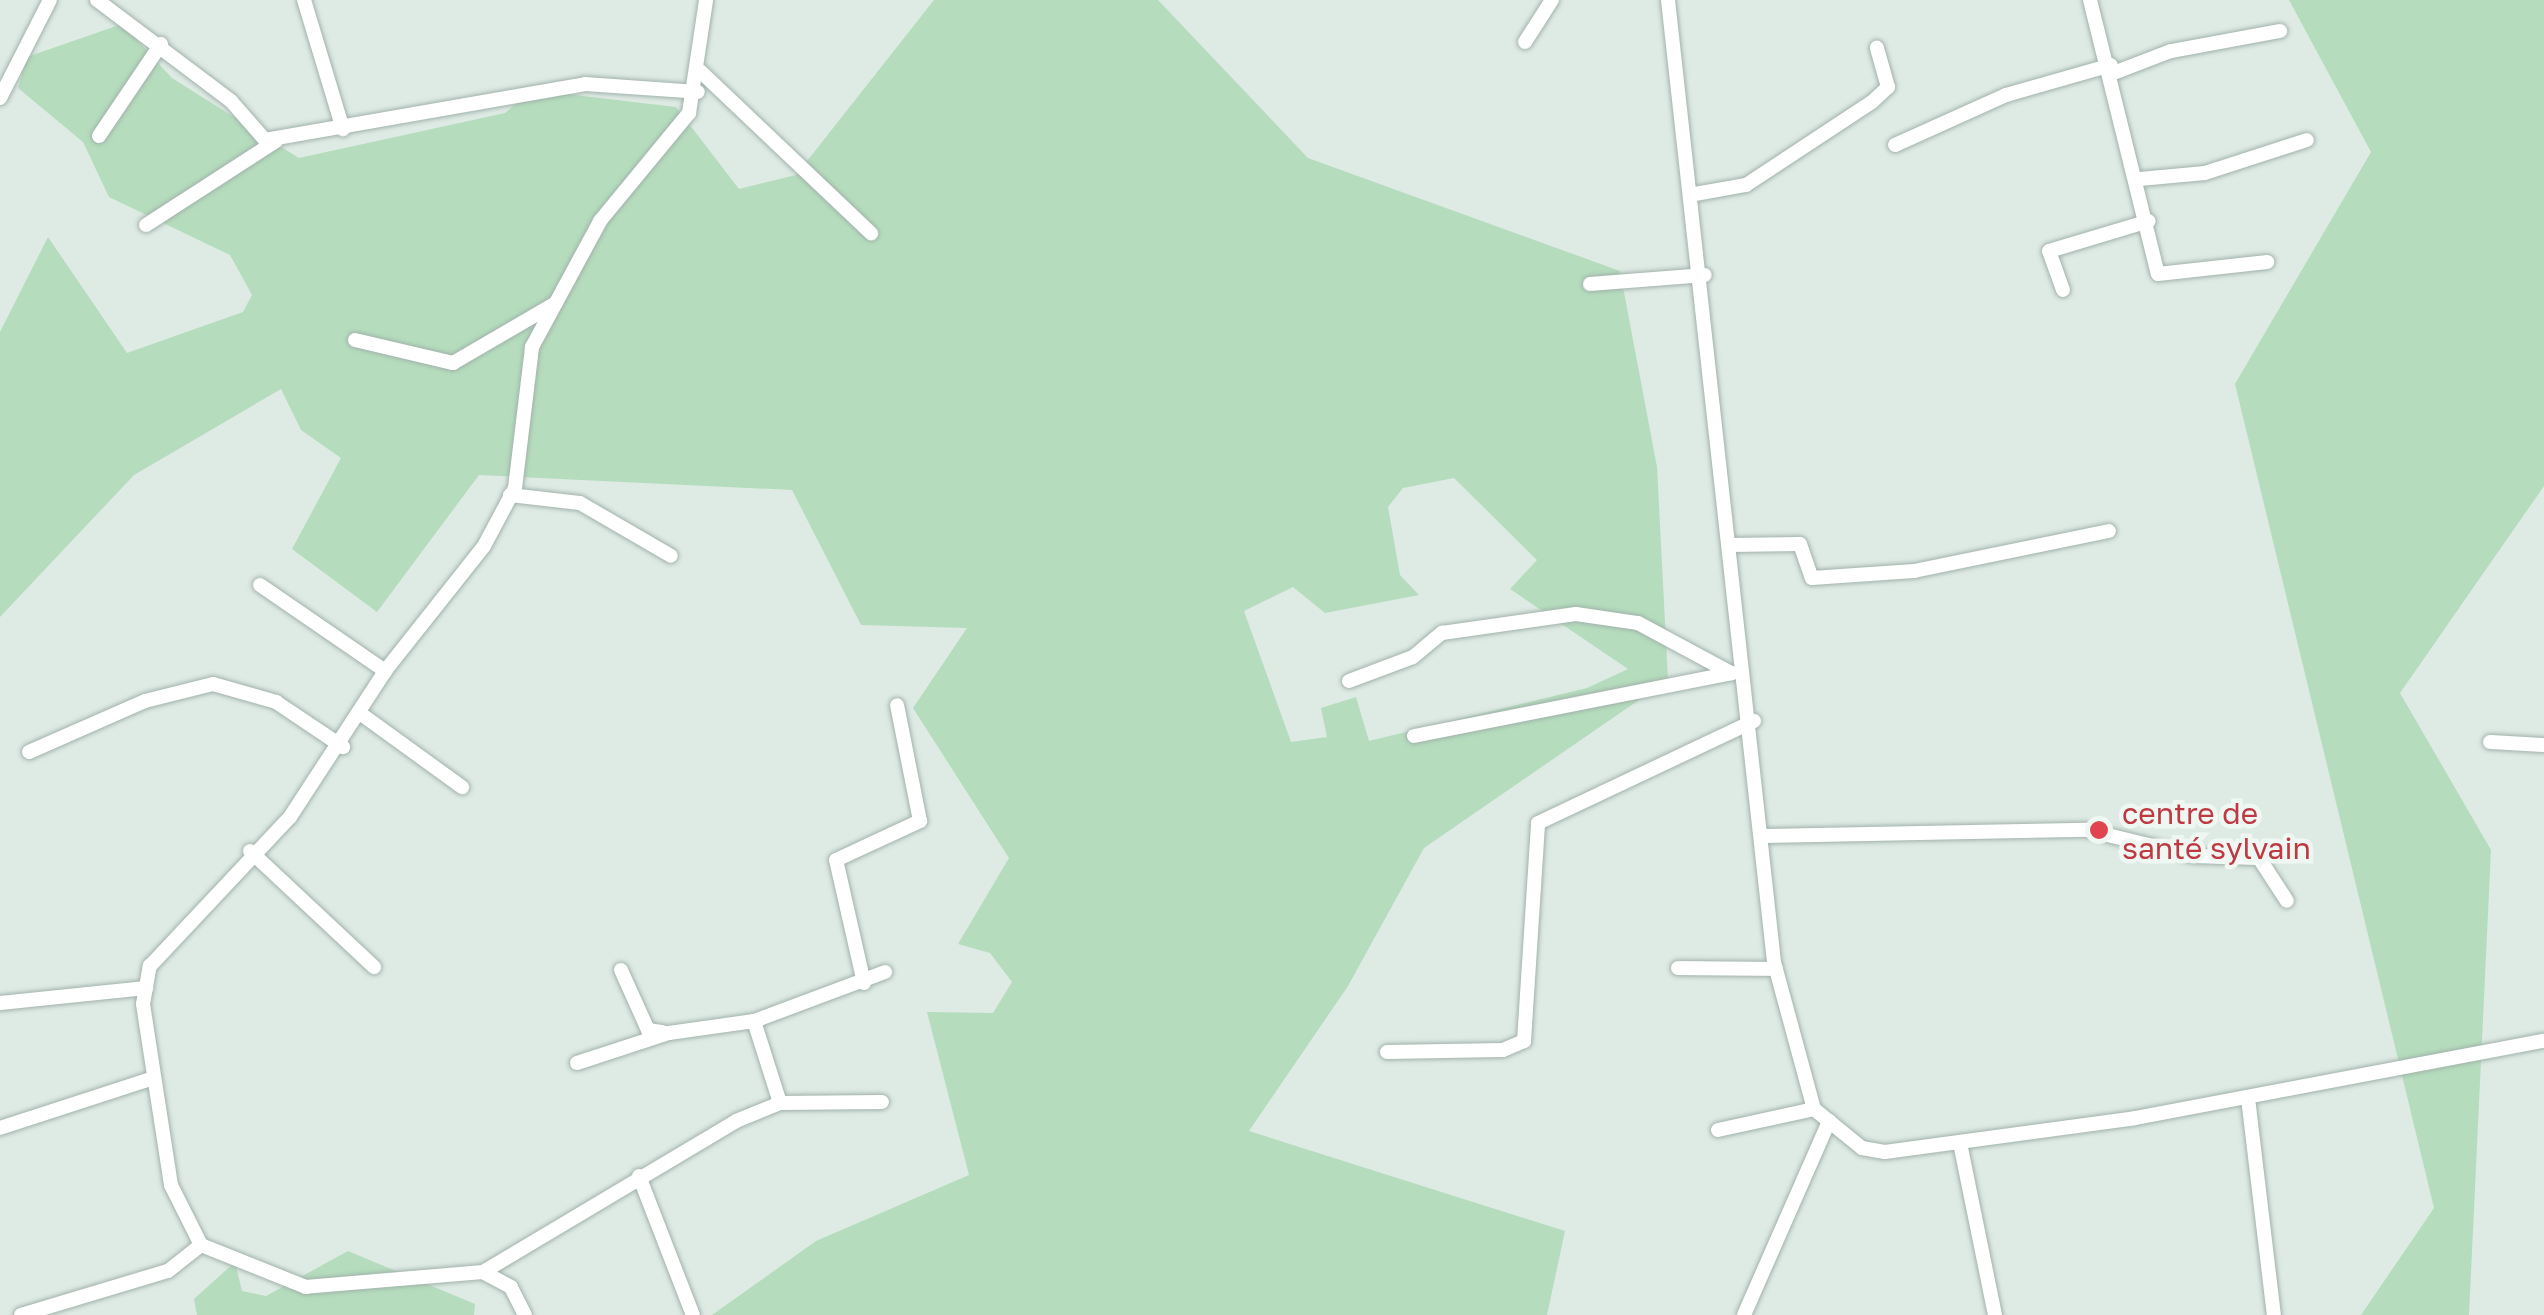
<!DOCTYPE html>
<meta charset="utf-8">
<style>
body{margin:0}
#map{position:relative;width:2544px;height:1315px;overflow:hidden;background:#deeae4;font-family:"Golos Text",sans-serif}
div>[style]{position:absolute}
.green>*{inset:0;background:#b5ddbd}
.roads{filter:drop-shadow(0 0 2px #a1b2ab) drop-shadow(0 0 2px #a1b2ab)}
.minor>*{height:14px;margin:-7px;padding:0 7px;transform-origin:7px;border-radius:7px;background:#fff}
.dots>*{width:28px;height:28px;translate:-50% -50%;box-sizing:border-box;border:5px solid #eef7f2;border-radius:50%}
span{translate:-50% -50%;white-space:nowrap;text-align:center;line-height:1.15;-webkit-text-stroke:9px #eef7f2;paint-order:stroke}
.health-label{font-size:30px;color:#be3a42}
.left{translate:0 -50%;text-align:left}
</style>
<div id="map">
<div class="green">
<i style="clip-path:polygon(evenodd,934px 0,1158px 0,1308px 158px,1620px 271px,1657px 467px,1668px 680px,1424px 848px,1348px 986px,1249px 1131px,1565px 1231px,1547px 1315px,712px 1315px,816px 1241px,969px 1175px,927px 1012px,993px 1013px,1012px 982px,990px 953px,958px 944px,1009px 858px,913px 708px,967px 628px,861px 625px,792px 490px,479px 475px,377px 612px,292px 549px,341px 458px,301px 430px,281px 389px,134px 475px,0 617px,0 332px,48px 237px,127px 353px,243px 312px,252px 295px,230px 255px,109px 197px,83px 142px,18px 88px,27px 57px,122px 24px,172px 78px,299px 158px,505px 113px,532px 90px,676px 107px,739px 189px,796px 175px,934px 0,1454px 478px,1537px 560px,1510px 589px,1628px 669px,1587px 688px,1369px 741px,1356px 697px,1321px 708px,1327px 737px,1291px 742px,1244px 611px,1293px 587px,1325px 613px,1419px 595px,1400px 575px,1388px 507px,1403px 488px,1454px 478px)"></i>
<i style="clip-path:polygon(2289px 0,2544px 0,2544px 486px,2400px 693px,2491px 850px,2469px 1315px,2361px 1315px,2434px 1208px,2235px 384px,2371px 152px)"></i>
<i style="clip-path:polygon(348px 1251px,475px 1304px,474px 1315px,197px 1315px,194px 1299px,235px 1262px,242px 1291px,266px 1296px)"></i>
</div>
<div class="roads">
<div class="minor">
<i style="left:97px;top:0;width:168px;rotate:37deg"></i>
<i style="left:231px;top:101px;width:52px;rotate:48.9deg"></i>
<i style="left:265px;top:140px;width:325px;rotate:-9.9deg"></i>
<i style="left:585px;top:84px;width:113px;rotate:4deg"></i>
<i style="left:304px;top:0;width:135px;rotate:73.2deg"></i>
<i style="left:1668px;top:0;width:968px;rotate:83.71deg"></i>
<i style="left:1774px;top:962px;width:152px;rotate:74.8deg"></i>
<i style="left:1814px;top:1109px;width:62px;rotate:39.1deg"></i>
<i style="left:1862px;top:1148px;width:23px;rotate:10deg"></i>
<i style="left:1885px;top:1152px;width:252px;rotate:-7.7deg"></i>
<i style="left:2135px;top:1118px;width:416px;rotate:-10.7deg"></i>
<i style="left:2090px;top:0;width:282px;rotate:76.1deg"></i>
<i style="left:2158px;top:274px;width:110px;rotate:-6.3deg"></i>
<i style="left:1525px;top:42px;width:50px;rotate:-57.3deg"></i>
<i style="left:700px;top:71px;width:236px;rotate:43.5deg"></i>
<i style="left:2111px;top:74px;width:64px;rotate:-21deg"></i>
<i style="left:2171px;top:51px;width:111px;rotate:-10.4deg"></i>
<i style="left:0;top:98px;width:110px;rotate:-63deg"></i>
<i style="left:99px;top:136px;width:111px;rotate:-56deg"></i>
<i style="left:1895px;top:145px;width:122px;rotate:-24.2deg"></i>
<i style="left:2006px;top:95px;width:109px;rotate:-15.9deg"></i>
<i style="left:2140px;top:179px;width:65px;rotate:-5.3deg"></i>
<i style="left:2205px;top:173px;width:107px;rotate:-17.9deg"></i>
<i style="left:1695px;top:194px;width:52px;rotate:-10deg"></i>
<i style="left:1746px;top:185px;width:151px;rotate:-33.4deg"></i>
<i style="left:1872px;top:102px;width:22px;rotate:-43deg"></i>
<i style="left:1888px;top:87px;width:41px;rotate:-105.8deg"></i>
<i style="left:146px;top:225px;width:155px;rotate:-32.9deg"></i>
<i style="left:1590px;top:284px;width:115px;rotate:-4.5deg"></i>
<i style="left:2063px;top:290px;width:41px;rotate:-109.7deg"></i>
<i style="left:2049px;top:251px;width:104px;rotate:-16.7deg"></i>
<i style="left:355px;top:340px;width:101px;rotate:13.2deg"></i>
<i style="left:453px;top:363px;width:119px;rotate:-30.2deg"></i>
<i style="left:510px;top:495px;width:70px;rotate:6.5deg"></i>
<i style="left:580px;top:503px;width:105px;rotate:30.2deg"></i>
<i style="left:1730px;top:545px;width:70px;rotate:-0.8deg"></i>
<i style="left:1800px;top:544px;width:36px;rotate:71deg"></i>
<i style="left:1812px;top:578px;width:102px;rotate:-3.9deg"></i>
<i style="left:1914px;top:571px;width:199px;rotate:-11.6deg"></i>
<i style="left:260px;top:585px;width:152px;rotate:34.5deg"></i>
<i style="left:1349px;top:681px;width:68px;rotate:-20.6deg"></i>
<i style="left:1413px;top:657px;width:38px;rotate:-40deg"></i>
<i style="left:1442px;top:633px;width:135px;rotate:-8.1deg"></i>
<i style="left:1576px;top:614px;width:63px;rotate:8.3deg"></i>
<i style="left:1638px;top:623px;width:106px;rotate:28.3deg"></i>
<i style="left:361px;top:714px;width:125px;rotate:35.9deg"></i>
<i style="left:1414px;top:736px;width:324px;rotate:-11.2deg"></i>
<i style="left:2490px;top:742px;width:54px;rotate:3.2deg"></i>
<i style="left:29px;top:752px;width:127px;rotate:-23.7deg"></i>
<i style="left:145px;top:701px;width:70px;rotate:-14deg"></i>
<i style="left:213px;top:684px;width:66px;rotate:15.9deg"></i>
<i style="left:276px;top:702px;width:81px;rotate:33.9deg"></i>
<i style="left:1765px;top:836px;width:322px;rotate:-1.1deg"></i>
<i style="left:2087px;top:830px;width:110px;rotate:13.7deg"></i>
<i style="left:2194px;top:856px;width:65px;rotate:1.8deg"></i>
<i style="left:2259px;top:858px;width:51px;rotate:56.9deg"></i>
<i style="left:250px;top:851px;width:170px;rotate:43.1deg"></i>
<i style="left:1678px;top:968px;width:98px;rotate:0.6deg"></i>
<i style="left:621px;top:970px;width:66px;rotate:65.8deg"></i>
<i style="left:648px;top:1030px;width:15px;rotate:8deg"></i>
<i style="left:864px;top:983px;width:126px;rotate:-102.8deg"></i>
<i style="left:836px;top:860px;width:93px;rotate:-24.9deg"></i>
<i style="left:920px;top:821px;width:118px;rotate:-101.2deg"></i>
<i style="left:0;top:1003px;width:147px;rotate:-5.9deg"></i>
<i style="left:754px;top:1021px;width:86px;rotate:72.4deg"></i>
<i style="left:1387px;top:1052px;width:116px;rotate:-1deg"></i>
<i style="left:1503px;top:1050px;width:23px;rotate:-23deg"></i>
<i style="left:1524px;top:1041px;width:218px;rotate:-86.3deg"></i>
<i style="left:1538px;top:823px;width:239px;rotate:-25.3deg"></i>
<i style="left:577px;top:1063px;width:97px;rotate:-18.1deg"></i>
<i style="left:669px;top:1033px;width:86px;rotate:-8deg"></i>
<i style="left:754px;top:1021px;width:140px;rotate:-20.5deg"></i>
<i style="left:2248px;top:1098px;width:219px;rotate:83.2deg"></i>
<i style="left:0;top:1128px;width:159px;rotate:-18deg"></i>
<i style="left:1718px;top:1130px;width:98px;rotate:-12.3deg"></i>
<i style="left:1960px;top:1143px;width:176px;rotate:78.5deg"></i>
<i style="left:639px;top:1176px;width:149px;rotate:68.8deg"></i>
<i style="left:483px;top:1272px;width:295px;rotate:-30.8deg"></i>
<i style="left:736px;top:1121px;width:48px;rotate:-22.2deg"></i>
<i style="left:780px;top:1103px;width:102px;rotate:-0.6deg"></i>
<i style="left:21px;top:1315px;width:153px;rotate:-16.7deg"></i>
<i style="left:168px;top:1271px;width:42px;rotate:-38.2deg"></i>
<i style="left:525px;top:1315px;width:31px;rotate:-117deg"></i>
<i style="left:511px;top:1287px;width:32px;rotate:-152deg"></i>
<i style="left:483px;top:1272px;width:178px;rotate:175.2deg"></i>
<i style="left:306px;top:1287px;width:113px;rotate:-158.2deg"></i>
<i style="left:201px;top:1245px;width:67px;rotate:-116.6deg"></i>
<i style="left:171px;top:1185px;width:183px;rotate:-98.8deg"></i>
<i style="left:143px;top:1004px;width:39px;rotate:-80deg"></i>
<i style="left:150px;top:966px;width:204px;rotate:-46.8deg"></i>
<i style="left:290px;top:817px;width:174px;rotate:-56.9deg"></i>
<i style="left:385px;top:671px;width:159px;rotate:-51.6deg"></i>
<i style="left:484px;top:546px;width:66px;rotate:-61.9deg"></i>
<i style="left:515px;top:488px;width:142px;rotate:-83.1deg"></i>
<i style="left:532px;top:347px;width:143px;rotate:-61.6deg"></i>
<i style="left:600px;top:221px;width:140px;rotate:-50.5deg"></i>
<i style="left:689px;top:113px;width:114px;rotate:-81.4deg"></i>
<i style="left:1744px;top:1315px;width:212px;rotate:-66.3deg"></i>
</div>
</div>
<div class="dots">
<i style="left:2099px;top:830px;background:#e0444e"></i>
</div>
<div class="health-label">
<span class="left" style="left:2122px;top:830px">centre de<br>santé sylvain</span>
</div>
</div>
